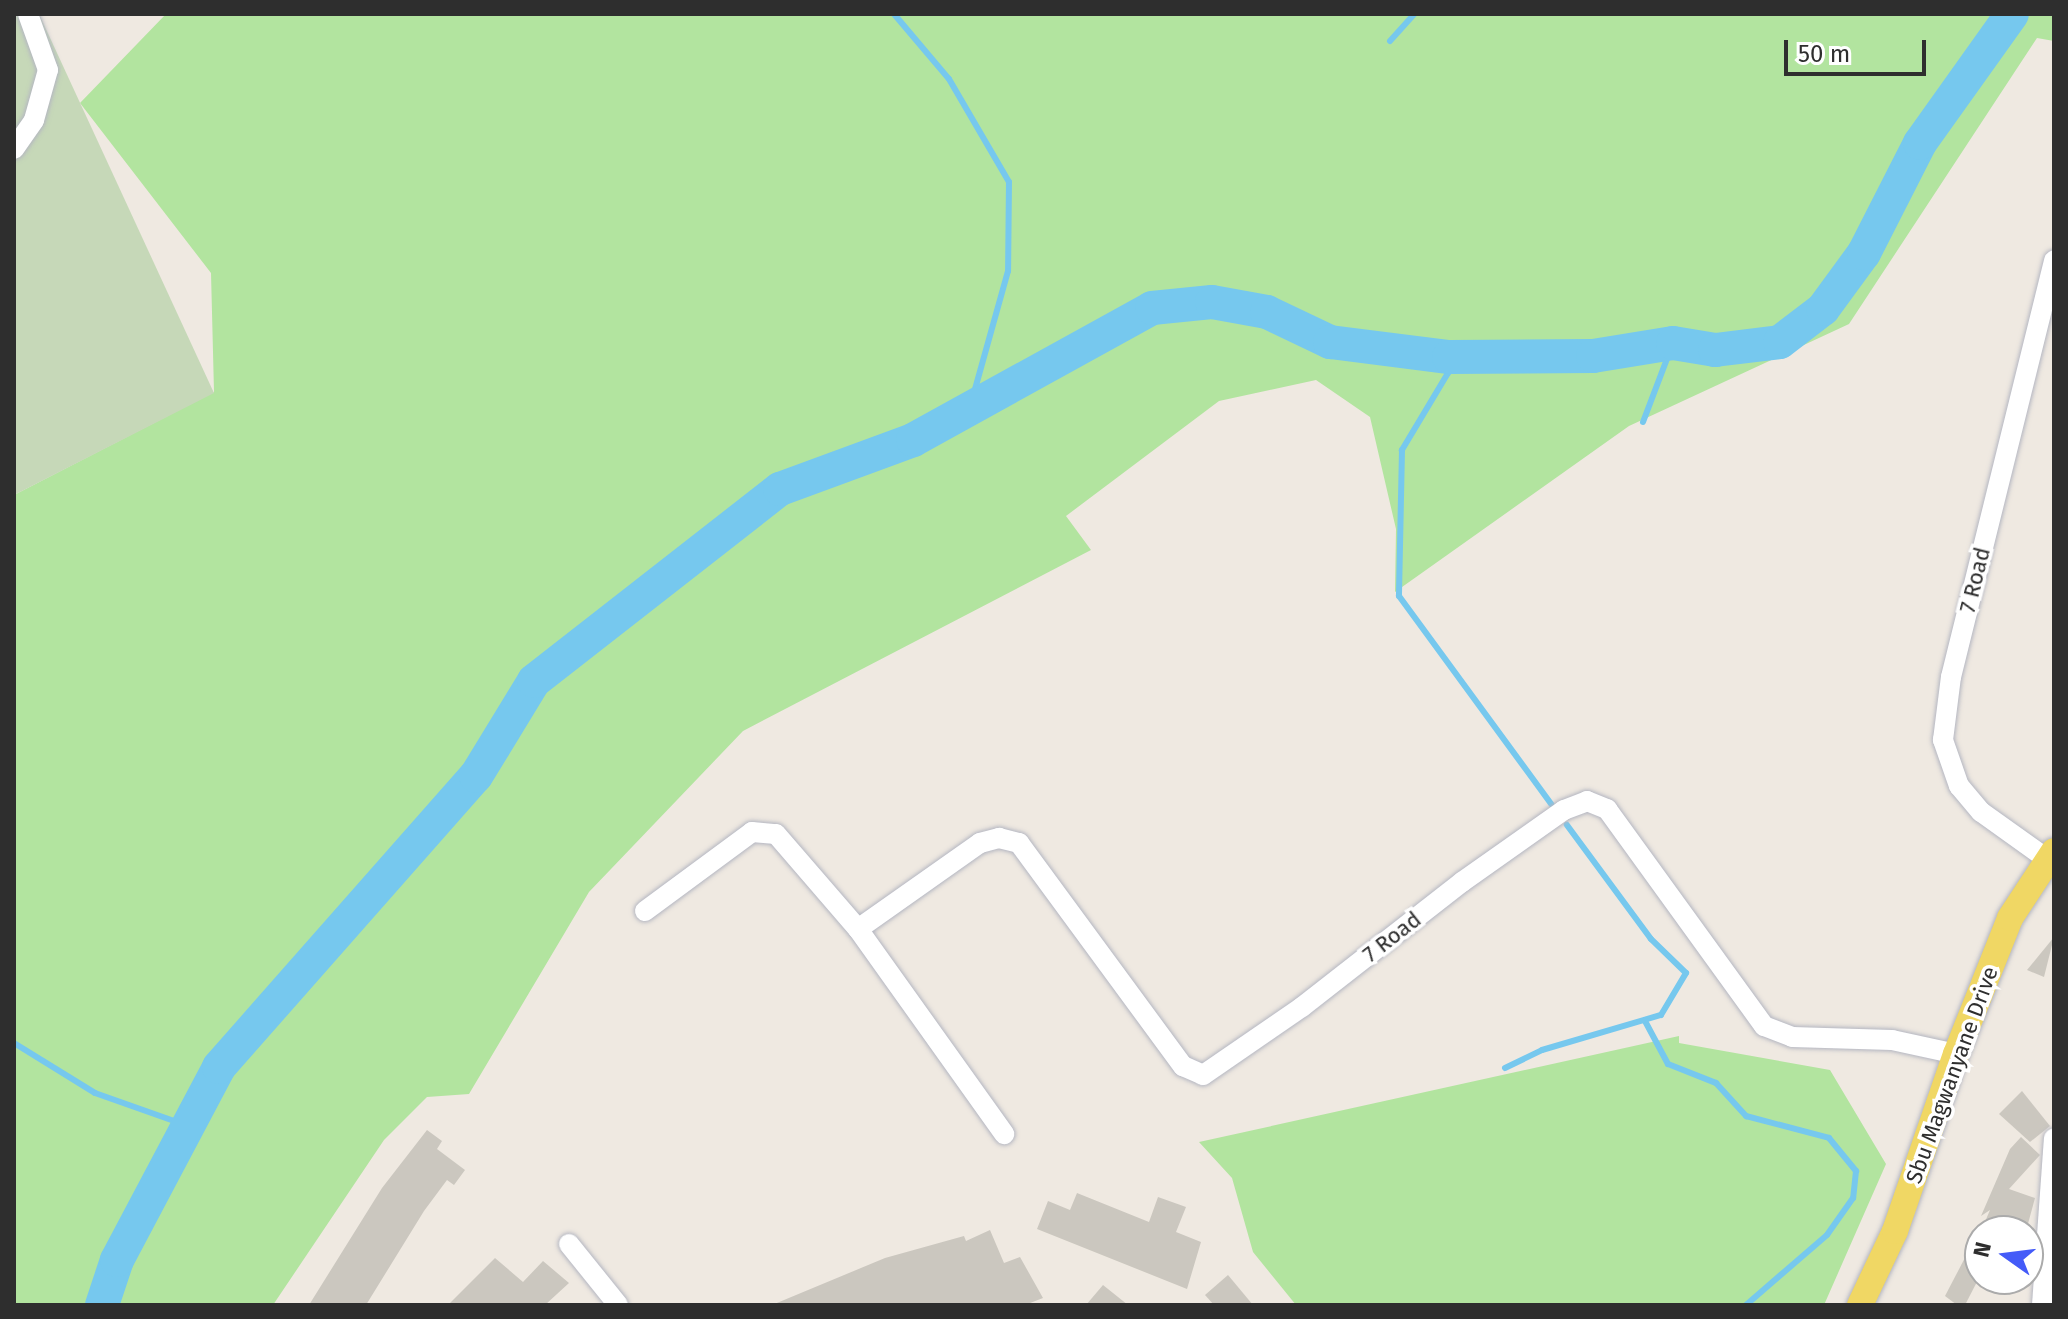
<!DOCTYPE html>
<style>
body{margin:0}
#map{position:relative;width:2068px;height:1319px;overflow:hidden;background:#efe9e1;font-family:"Fira Sans",sans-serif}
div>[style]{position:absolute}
.green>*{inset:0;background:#b2e49f}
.cemetery>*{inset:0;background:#c6d8b8}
.stream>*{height:6px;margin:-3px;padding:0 3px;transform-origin:3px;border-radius:3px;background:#76c8ee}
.river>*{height:34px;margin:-17px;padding:0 17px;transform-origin:17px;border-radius:17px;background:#76c8ee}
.building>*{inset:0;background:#cbc7bf}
.roads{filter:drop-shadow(0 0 2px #b4b6c1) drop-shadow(0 0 2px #b4b6c1)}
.minor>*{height:20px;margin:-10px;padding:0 10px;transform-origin:10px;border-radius:10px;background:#fff}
.major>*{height:26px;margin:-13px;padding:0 13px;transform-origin:13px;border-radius:13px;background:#f0d764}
span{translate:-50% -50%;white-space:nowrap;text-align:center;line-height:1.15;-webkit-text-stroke:7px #fff;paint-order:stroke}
.street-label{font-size:22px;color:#2e2e2e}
.frame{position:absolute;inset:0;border:16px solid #2e2e2e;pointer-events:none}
.north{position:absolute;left:1964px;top:1215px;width:80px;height:80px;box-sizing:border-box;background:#fff;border:2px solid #ababab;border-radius:50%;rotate:284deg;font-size:22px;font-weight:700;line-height:32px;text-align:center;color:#2e2e2e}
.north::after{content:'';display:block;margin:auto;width:28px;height:36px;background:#445bf8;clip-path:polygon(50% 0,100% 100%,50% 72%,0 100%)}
.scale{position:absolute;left:1784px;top:40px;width:142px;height:36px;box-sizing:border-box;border:4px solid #2e2e2e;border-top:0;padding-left:10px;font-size:24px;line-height:28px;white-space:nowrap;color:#2e2e2e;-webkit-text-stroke:6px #fff;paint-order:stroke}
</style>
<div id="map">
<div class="green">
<i style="clip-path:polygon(166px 14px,2054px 14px,2054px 41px,2037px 38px,1849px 324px,1629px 426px,1395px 592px,1396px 529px,1370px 417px,1316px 380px,1219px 401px,1066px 516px,1091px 550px,743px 731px,589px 892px,469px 1094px,427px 1097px,384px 1140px,273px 1305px,14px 1305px,14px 495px,214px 392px,211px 273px,80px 103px)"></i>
<i style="clip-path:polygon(1679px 1036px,1679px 1043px,1830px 1070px,1886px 1164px,1824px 1305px,1296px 1305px,1253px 1252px,1232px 1178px,1199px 1142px)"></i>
</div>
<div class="cemetery">
<i style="clip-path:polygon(14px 14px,39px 14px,214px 393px,14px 495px)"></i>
</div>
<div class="stream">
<i style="left:894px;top:14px;width:85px;rotate:49.8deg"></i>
<i style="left:949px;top:79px;width:119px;rotate:59.8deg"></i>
<i style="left:1009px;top:182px;width:89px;rotate:90.6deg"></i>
<i style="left:1008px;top:271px;width:145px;rotate:105.6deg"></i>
<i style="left:1390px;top:41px;width:36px;rotate:-48deg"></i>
<i style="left:1449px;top:357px;width:16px;rotate:94deg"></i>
<i style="left:1448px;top:373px;width:90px;rotate:120.9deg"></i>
<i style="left:1402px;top:450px;width:146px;rotate:91.2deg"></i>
<i style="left:1399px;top:596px;width:258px;rotate:53.8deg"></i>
<i style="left:1643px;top:422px;width:85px;rotate:-69.2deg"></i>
<i style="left:1645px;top:1021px;width:49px;rotate:61.9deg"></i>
<i style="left:1668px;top:1064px;width:52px;rotate:21.6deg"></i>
<i style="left:1716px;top:1083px;width:45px;rotate:47.7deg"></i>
<i style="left:1746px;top:1116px;width:86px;rotate:14.8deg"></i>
<i style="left:1829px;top:1138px;width:43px;rotate:50.7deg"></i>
<i style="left:1856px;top:1171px;width:27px;rotate:96deg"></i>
<i style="left:1853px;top:1198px;width:45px;rotate:125.1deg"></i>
<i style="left:1827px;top:1235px;width:107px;rotate:139.2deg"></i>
<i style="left:14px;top:1043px;width:95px;rotate:31.7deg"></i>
<i style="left:95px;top:1093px;width:99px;rotate:19.5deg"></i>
<i style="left:1505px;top:1068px;width:41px;rotate:-25.9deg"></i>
<i style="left:1542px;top:1050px;width:124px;rotate:-16.4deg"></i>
<i style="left:1661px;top:1015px;width:49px;rotate:-59.2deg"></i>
<i style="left:1686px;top:973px;width:49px;rotate:-135.8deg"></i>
<i style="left:1651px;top:939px;width:142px;rotate:-126.4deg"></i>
</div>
<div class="river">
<i style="left:102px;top:1305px;width:47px;rotate:-71.6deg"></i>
<i style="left:117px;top:1260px;width:218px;rotate:-62.1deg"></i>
<i style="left:219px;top:1067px;width:388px;rotate:-48.6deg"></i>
<i style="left:476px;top:776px;width:111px;rotate:-58.6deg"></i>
<i style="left:534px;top:681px;width:312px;rotate:-38deg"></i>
<i style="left:780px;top:489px;width:142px;rotate:-20.2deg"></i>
<i style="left:913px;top:440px;width:273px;rotate:-28.9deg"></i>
<i style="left:1152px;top:308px;width:60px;rotate:-5.7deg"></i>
<i style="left:1212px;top:302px;width:56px;rotate:10.3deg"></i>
<i style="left:1267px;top:312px;width:70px;rotate:25.5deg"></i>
<i style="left:1330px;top:342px;width:120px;rotate:7.2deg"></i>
<i style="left:1449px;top:357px;width:144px;rotate:-0.4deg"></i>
<i style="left:1593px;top:356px;width:81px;rotate:-9.2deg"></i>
<i style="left:1673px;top:343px;width:43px;rotate:9.5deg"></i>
<i style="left:1715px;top:350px;width:65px;rotate:-7deg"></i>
<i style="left:1780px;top:342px;width:54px;rotate:-37.5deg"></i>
<i style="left:1823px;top:309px;width:69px;rotate:-53.8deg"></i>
<i style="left:1864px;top:253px;width:123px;rotate:-63deg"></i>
<i style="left:1920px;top:143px;width:158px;rotate:-54.5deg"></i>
</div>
<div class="building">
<i style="clip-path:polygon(2054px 937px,2044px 977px,2027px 970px)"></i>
<i style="clip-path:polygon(2022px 1091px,2050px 1126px,2030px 1142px,1999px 1114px)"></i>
<i style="clip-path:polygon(427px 1130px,442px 1141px,437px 1149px,465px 1170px,454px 1185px,447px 1180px,424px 1211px,366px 1305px,309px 1305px,382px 1188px)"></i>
<i style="clip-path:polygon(2021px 1137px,2040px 1155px,2009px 1189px,2035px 1198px,2026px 1231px,1981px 1231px,1990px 1210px,1981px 1216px,2010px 1149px)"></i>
<i style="clip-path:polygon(1077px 1193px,1149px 1222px,1158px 1197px,1186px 1207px,1176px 1232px,1201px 1242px,1187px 1289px,1037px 1229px,1048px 1201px,1070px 1210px)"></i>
<i style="clip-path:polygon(1980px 1229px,1980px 1276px,1965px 1305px,1957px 1305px,1945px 1296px)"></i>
<i style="clip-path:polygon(990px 1230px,1004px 1263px,1020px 1257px,1043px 1298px,1025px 1305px,772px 1305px,885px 1258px,964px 1236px,966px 1241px)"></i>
<i style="clip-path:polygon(495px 1258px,523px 1282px,543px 1261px,569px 1283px,545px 1305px,448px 1305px)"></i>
<i style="clip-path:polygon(1228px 1275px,1253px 1305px,1214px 1305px,1205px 1295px)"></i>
<i style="clip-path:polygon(1103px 1285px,1128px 1305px,1086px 1305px)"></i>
</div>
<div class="roads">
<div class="minor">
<i style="left:14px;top:149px;width:35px;rotate:-55deg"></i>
<i style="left:34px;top:120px;width:52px;rotate:-74.4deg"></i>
<i style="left:48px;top:70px;width:59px;rotate:-109.7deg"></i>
<i style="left:2047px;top:859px;width:81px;rotate:-144.5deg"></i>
<i style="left:1981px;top:812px;width:34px;rotate:-130deg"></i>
<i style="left:1959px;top:786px;width:49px;rotate:-109.2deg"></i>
<i style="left:1943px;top:740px;width:64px;rotate:-82.8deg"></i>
<i style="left:1951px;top:677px;width:429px;rotate:-76.1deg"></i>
<i style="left:645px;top:911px;width:133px;rotate:-36.4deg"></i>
<i style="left:752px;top:832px;width:24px;rotate:5deg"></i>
<i style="left:776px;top:834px;width:125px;rotate:49.2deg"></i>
<i style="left:858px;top:929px;width:252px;rotate:54.5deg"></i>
<i style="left:858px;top:929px;width:149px;rotate:-35.2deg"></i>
<i style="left:980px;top:843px;width:20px;rotate:-15deg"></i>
<i style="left:999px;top:838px;width:21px;rotate:14deg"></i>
<i style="left:1019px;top:843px;width:277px;rotate:53.7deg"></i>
<i style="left:1183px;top:1066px;width:22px;rotate:24deg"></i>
<i style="left:1203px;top:1075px;width:120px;rotate:-34.5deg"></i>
<i style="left:1302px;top:1007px;width:203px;rotate:-38deg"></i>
<i style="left:1462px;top:882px;width:125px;rotate:-35.2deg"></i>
<i style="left:1564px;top:810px;width:25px;rotate:-21deg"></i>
<i style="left:1587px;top:801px;width:22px;rotate:22deg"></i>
<i style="left:1607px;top:809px;width:268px;rotate:54.1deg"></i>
<i style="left:1764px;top:1026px;width:30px;rotate:21deg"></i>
<i style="left:1792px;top:1037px;width:100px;rotate:1.7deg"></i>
<i style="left:1892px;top:1040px;width:66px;rotate:12.3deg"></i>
<i style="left:569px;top:1244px;width:78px;rotate:51.2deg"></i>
<i style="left:2042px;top:1305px;width:167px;rotate:-85.9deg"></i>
</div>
<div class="major">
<i style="left:1860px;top:1305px;width:82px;rotate:-64.7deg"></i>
<i style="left:1895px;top:1231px;width:187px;rotate:-71deg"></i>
<i style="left:1956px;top:1054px;width:146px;rotate:-68.3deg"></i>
<i style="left:2010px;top:918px;width:80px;rotate:-56.7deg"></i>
</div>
</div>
<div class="street-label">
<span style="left:1975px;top:580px;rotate:-76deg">7 Road</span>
<span style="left:1392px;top:937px;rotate:-38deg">7 Road</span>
<span style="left:1952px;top:1075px;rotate:-70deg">Sbu Magwanyane Drive</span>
</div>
<div class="frame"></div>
<div class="north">N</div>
<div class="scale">50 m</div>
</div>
